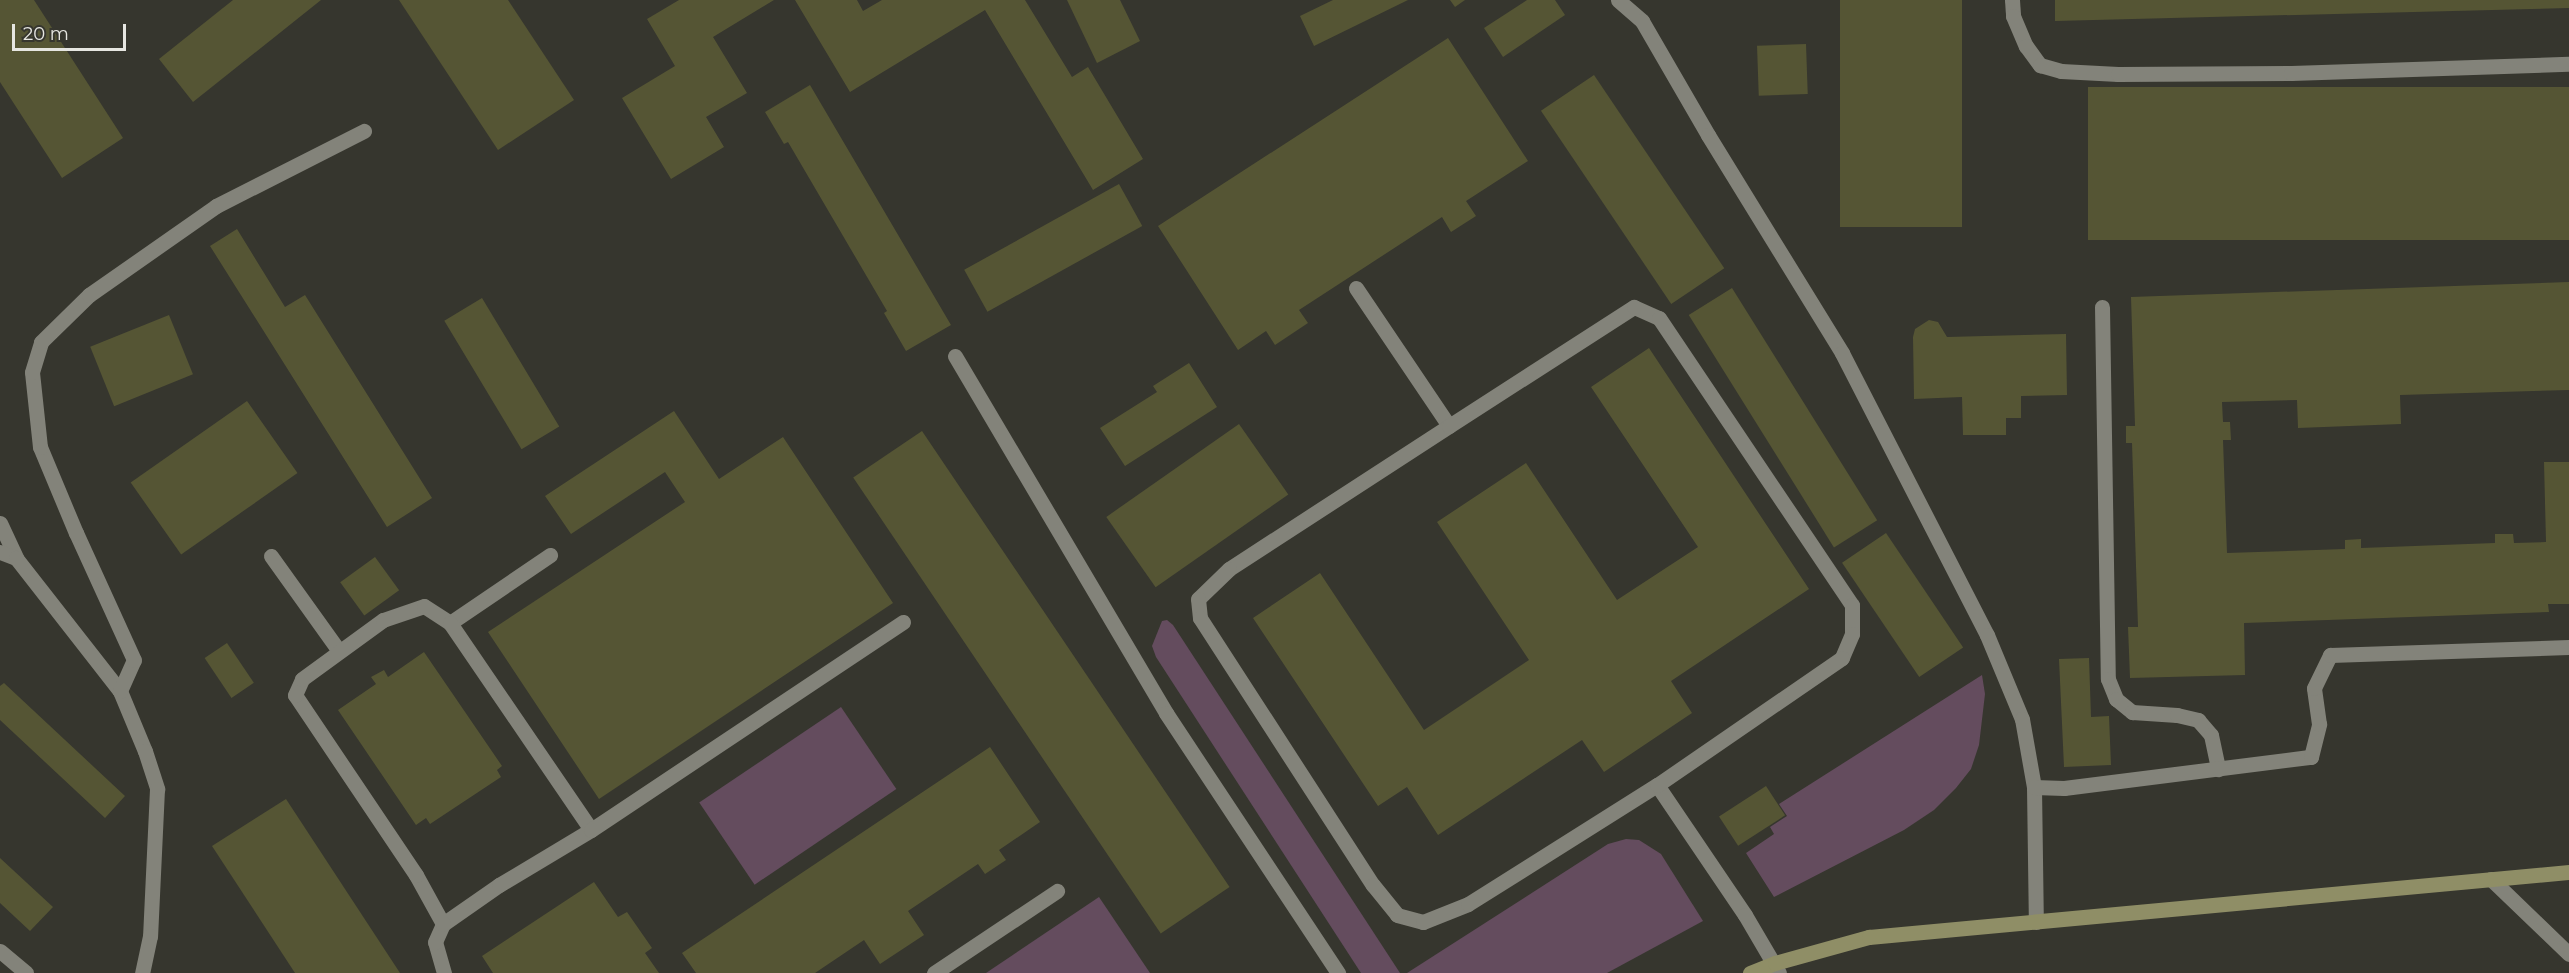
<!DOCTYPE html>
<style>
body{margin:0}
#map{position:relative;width:2569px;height:973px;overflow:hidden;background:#36362e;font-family:Montserrat,sans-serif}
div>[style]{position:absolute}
.green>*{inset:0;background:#644c5e;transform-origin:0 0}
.building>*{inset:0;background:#555534;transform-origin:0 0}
.service>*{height:15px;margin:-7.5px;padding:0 7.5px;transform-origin:7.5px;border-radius:7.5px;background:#83837a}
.minor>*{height:15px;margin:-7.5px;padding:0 7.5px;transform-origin:7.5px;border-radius:7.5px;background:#83837a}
.secondary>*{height:15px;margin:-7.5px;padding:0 7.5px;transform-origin:7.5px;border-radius:7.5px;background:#8f8e66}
span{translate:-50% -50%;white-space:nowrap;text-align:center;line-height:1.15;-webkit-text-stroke:6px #36362e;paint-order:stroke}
.scale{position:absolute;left:12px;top:24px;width:114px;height:27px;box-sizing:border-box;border:3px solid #e6e6e1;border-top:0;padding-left:8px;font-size:18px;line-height:21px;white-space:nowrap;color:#e6e6e1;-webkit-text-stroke:4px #36362e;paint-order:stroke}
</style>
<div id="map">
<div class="green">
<i style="clip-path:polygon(1167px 620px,1173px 625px,1400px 973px,1361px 973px,1156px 657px,1152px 646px,1162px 621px)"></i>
<i style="clip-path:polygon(1982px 675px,1985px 694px,1979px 745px,1971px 769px,1956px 788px,1934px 810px,1904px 830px,1774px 897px,1746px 853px,1774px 834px,1770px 827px,1787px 816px,1779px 804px)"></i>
<i style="left:841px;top:707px;width:99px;height:171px;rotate:56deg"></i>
<i style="clip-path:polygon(1626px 839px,1639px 840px,1661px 854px,1703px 921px,1607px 973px,1407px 973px,1608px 844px)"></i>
<i style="clip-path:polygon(1099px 897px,1150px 973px,986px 973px)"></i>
</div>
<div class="building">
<i style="clip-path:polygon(0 0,34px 0,123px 138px,62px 178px,0 82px)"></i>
<i style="clip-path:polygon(233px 0,321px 0,193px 102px,159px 59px)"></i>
<i style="clip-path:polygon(399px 0,508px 0,574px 100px,498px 150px)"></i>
<i style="clip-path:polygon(679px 0,774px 0,713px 37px,747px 93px,706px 117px,724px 147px,671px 179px,622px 98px,675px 66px,647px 19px)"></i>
<i style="clip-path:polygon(795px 0,857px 0,863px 11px,882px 0,1025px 0,1072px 77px,1088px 67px,1143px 159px,1093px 190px,985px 10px,850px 92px)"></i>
<i style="clip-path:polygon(1067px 0,1120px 0,1140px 41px,1097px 63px)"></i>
<i style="clip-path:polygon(1333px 0,1408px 0,1314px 46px,1300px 16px)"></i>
<i style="clip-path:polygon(1450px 0,1465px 0,1455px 7px)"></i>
<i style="clip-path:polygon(1527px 0,1555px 0,1565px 15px,1503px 57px,1484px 28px)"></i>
<i style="left:1840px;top:0;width:122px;height:227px"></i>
<i style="clip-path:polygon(2055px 0,2569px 0,2569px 8px,2055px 21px)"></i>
<i style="clip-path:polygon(1448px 38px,1528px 161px,1466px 201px,1476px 216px,1451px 232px,1442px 217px,1299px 310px,1308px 323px,1275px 345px,1266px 331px,1238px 350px,1158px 226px)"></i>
<i style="left:1806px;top:44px;width:50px;height:49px;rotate:88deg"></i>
<i style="left:1594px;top:75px;width:233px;height:64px;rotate:56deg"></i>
<i style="clip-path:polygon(810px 85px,951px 325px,906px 351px,884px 313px,887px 311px,788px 142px,784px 144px,765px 112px)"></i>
<i style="left:2569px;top:87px;width:153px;height:481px;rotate:90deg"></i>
<i style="left:1119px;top:184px;width:48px;height:177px;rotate:61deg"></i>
<i style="clip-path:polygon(237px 229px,285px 307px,305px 295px,432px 498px,387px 527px,210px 246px)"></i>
<i style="clip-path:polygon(2569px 282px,2569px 390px,2400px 395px,2401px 424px,2298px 428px,2297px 400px,2222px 402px,2223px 422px,2230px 422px,2231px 440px,2223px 440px,2227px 553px,2345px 549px,2345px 540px,2361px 539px,2361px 548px,2495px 543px,2495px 534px,2513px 534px,2514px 543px,2546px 542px,2544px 462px,2569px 462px,2569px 604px,2548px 604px,2549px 612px,2244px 623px,2245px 675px,2130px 678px,2128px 627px,2138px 627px,2132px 443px,2126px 443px,2126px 426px,2135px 426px,2131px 297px)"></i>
<i style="left:1732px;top:288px;width:274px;height:51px;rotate:58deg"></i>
<i style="left:482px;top:298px;width:150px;height:44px;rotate:59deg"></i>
<i style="left:169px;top:315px;width:64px;height:85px;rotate:68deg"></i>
<i style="clip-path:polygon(1929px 320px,1938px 322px,1947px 337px,2066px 334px,2067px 395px,2021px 396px,2021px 418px,2006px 418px,2006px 435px,1963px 435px,1962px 397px,1914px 399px,1913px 337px,1915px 329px)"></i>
<i style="clip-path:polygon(1649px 348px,1809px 589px,1671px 681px,1692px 713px,1604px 772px,1582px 740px,1438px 835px,1407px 787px,1378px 806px,1253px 618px,1320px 573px,1424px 730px,1529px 660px,1437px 522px,1526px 463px,1617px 600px,1698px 547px,1591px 387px)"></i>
<i style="clip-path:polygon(1189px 363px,1217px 407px,1125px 466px,1100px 428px,1157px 392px,1153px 386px)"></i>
<i style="left:247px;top:401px;width:88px;height:142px;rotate:55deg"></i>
<i style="clip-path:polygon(674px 411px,719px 479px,783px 437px,893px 603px,599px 799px,488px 632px,685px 502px,665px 472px,571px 534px,545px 496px)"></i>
<i style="left:1239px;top:424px;width:86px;height:162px;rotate:55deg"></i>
<i style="left:922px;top:431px;width:550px;height:83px;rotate:56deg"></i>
<i style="left:1886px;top:533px;width:138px;height:53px;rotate:56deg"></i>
<i style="left:375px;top:557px;width:41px;height:43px;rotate:54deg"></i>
<i style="left:227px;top:643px;width:48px;height:27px;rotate:56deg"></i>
<i style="clip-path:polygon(424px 652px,502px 766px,497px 770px,501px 777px,430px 824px,426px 818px,416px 825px,338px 710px,376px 684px,371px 677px,384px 670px,388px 677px)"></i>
<i style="clip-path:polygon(2089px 658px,2091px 717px,2109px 716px,2111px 765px,2064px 767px,2059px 659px)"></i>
<i style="clip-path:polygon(4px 683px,125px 796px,105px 818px,0 720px,0 686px)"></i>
<i style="clip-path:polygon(990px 747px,1040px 822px,999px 850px,1006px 860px,985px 874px,978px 864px,908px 911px,924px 935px,880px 964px,864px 940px,815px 973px,696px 973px,682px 953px)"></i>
<i style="left:1766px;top:786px;width:35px;height:56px;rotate:57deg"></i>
<i style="clip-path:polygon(286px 799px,400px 973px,295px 973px,212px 846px)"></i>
<i style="clip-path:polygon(0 858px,53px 907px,30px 931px,0 903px)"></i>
<i style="clip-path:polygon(594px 882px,618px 917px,627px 912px,652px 948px,645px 953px,659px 973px,493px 973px,482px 956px)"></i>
</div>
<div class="service">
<i style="left:1618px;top:0;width:32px;rotate:41deg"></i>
<i style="left:1642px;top:21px;width:132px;rotate:59.9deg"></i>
<i style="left:1708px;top:135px;width:256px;rotate:58.4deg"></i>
<i style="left:1842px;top:353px;width:317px;rotate:62.8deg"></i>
<i style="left:1987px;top:635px;width:91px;rotate:67.4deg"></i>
<i style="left:2022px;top:719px;width:69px;rotate:80deg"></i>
<i style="left:2034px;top:787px;width:135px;rotate:89.2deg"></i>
<i style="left:2012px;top:0;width:16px;rotate:86deg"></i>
<i style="left:2013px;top:16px;width:33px;rotate:67deg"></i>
<i style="left:2026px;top:46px;width:24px;rotate:54deg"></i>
<i style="left:2040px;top:65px;width:22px;rotate:16deg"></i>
<i style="left:2061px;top:71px;width:57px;rotate:3deg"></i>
<i style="left:2118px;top:74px;width:173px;rotate:-0.3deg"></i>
<i style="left:2291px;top:73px;width:278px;rotate:-1.9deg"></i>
<i style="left:1356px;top:288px;width:166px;rotate:56deg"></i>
<i style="left:1449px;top:426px;width:262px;rotate:147deg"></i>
<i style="left:1229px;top:569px;width:43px;rotate:135.9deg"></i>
<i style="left:1198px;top:599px;width:19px;rotate:84deg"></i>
<i style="left:1200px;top:618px;width:318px;rotate:57.1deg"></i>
<i style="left:1373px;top:885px;width:38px;rotate:51deg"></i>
<i style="left:1397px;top:915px;width:27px;rotate:15deg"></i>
<i style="left:1423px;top:922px;width:48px;rotate:-21.8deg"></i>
<i style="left:1468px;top:904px;width:223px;rotate:-32.2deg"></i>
<i style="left:1657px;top:785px;width:157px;rotate:55.9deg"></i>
<i style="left:1745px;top:915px;width:67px;rotate:59.6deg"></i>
<i style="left:2102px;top:307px;width:372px;rotate:89.1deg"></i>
<i style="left:2108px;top:679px;width:22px;rotate:68deg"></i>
<i style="left:2116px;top:699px;width:21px;rotate:39deg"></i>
<i style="left:2132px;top:712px;width:45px;rotate:3.8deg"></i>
<i style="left:2177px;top:715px;width:22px;rotate:13deg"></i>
<i style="left:2198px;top:720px;width:20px;rotate:49deg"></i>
<i style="left:2211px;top:735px;width:35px;rotate:78deg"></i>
<i style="left:1449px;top:426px;width:220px;rotate:-32.8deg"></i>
<i style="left:1634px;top:307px;width:27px;rotate:24deg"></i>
<i style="left:1659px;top:318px;width:346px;rotate:56.1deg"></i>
<i style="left:1852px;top:605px;width:29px;rotate:90deg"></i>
<i style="left:1852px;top:634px;width:26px;rotate:113deg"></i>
<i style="left:1842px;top:658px;width:224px;rotate:145.5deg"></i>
<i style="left:0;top:523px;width:38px;rotate:65deg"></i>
<i style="left:0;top:552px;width:17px;rotate:21deg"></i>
<i style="left:16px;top:558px;width:169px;rotate:52deg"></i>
<i style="left:120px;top:691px;width:65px;rotate:67.4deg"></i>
<i style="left:145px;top:751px;width:40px;rotate:72deg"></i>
<i style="left:157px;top:789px;width:147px;rotate:92.7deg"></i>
<i style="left:150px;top:936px;width:38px;rotate:102deg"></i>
<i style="left:271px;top:556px;width:117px;rotate:54.4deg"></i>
<i style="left:450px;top:623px;width:121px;rotate:-34.2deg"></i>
<i style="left:120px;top:691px;width:34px;rotate:-66deg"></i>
<i style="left:134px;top:660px;width:140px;rotate:-114.5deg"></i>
<i style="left:76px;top:533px;width:93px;rotate:-112.7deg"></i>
<i style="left:40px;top:447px;width:75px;rotate:-96.1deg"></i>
<i style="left:32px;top:372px;width:31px;rotate:-73deg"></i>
<i style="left:41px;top:342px;width:67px;rotate:-44.4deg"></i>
<i style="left:89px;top:295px;width:155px;rotate:-35deg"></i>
<i style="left:216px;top:206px;width:166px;rotate:-26.9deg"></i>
<i style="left:2034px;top:787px;width:30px;rotate:2deg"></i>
<i style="left:2064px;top:788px;width:249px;rotate:-7.2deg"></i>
<i style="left:2311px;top:757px;width:34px;rotate:-76deg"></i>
<i style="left:2319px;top:724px;width:36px;rotate:-98deg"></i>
<i style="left:2314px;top:688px;width:37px;rotate:-64deg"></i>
<i style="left:2330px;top:655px;width:239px;rotate:-1.9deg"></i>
<i style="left:443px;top:924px;width:68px;rotate:-34.9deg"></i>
<i style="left:499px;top:885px;width:107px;rotate:-30.9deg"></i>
<i style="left:0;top:951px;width:34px;rotate:40deg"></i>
<i style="left:444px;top:973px;width:32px;rotate:-106deg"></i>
<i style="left:435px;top:942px;width:20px;rotate:-66deg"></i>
<i style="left:443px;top:924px;width:56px;rotate:-118.9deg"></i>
<i style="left:416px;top:875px;width:217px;rotate:-123.9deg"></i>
<i style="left:295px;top:695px;width:17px;rotate:-66deg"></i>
<i style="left:302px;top:679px;width:100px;rotate:-36.1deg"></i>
<i style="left:383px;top:620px;width:43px;rotate:-18.9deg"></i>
<i style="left:424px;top:606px;width:31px;rotate:33deg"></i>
<i style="left:450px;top:623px;width:250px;rotate:55.7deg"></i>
<i style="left:591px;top:830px;width:375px;rotate:-33.7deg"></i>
<i style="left:934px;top:973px;width:148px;rotate:-33.7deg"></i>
</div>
<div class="minor">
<i style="left:955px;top:356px;width:415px;rotate:59.4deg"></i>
<i style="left:1166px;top:713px;width:312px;rotate:56.5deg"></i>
<i style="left:2491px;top:879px;width:108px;rotate:43.9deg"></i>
</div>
<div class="secondary">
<i style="left:1750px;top:973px;width:27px;rotate:-22deg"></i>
<i style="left:1775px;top:963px;width:98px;rotate:-15.5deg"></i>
<i style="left:1869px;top:937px;width:703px;rotate:-5.31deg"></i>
</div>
<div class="scale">20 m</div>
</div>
